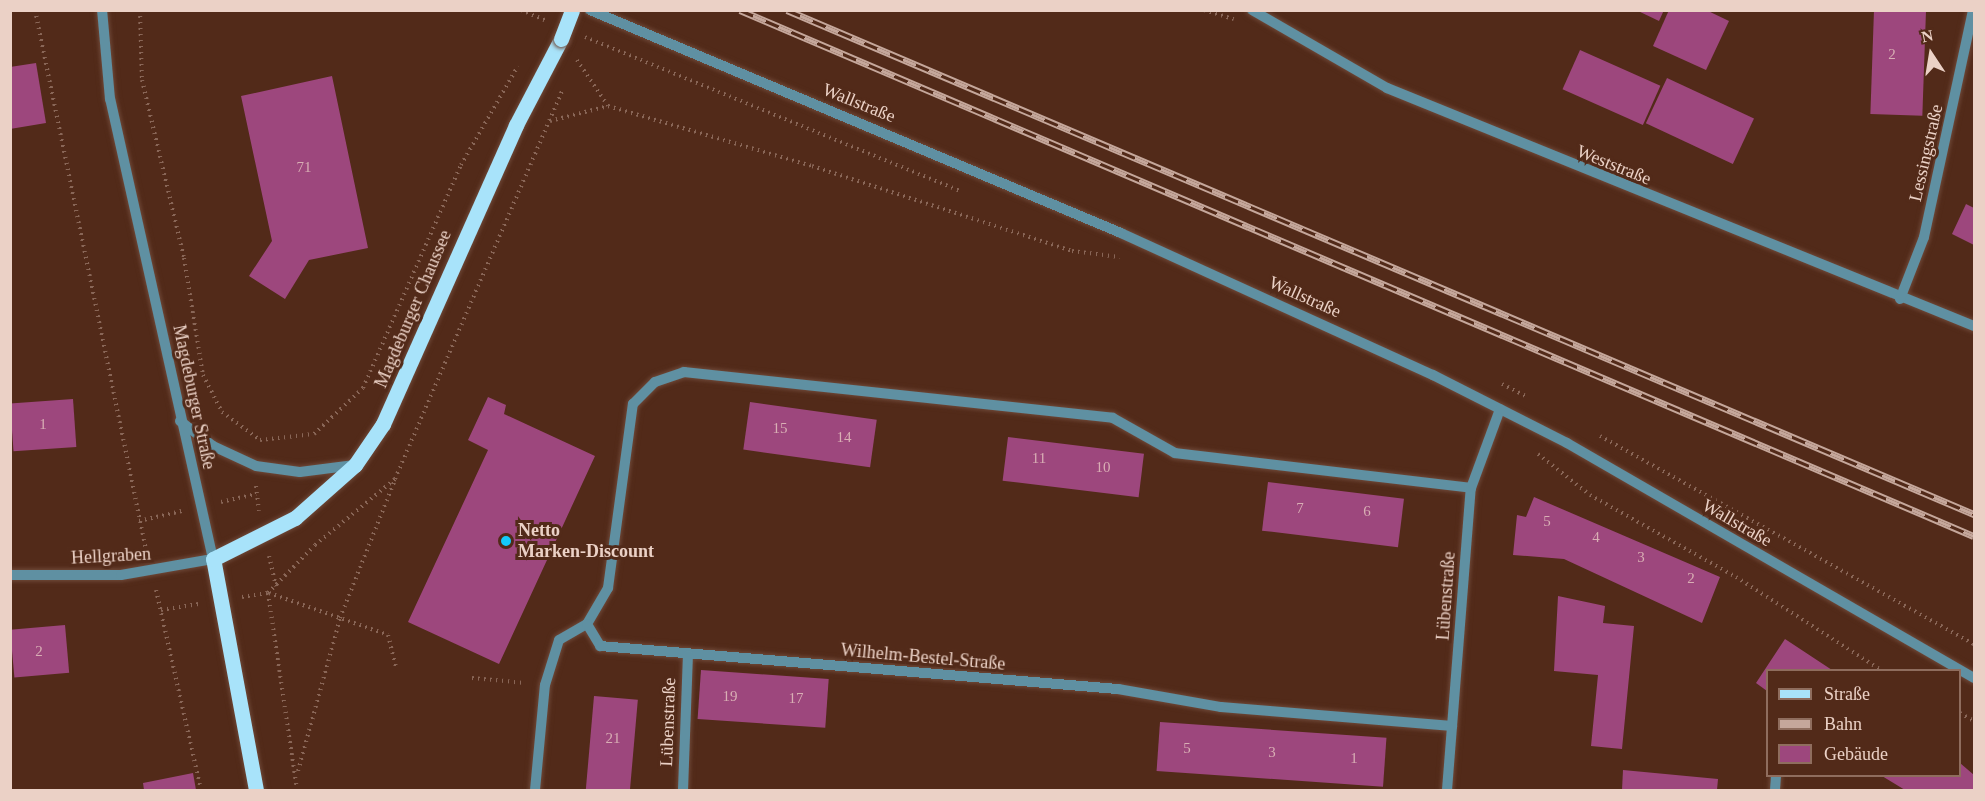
<!DOCTYPE html>
<meta charset="utf-8">
<style>
body{margin:0}
#map{position:relative;width:1985px;height:801px;overflow:hidden;background:#522a19;font-family:Georgia,serif}
div>[style]{position:absolute}
.building>*{inset:0;background:#9d477d;transform-origin:0 0}
.path>*{height:4px;margin-top:-2px;transform-origin:0;background:repeating-linear-gradient(90deg,#896657 0 1.5px,transparent 0 6px)}
.roads{filter:drop-shadow(0 0 2px #6e4838) drop-shadow(0 0 2px #6e4838)}
.minor>*{height:10px;margin:-5px;padding:0 5px;transform-origin:5px;border-radius:5px;background:#5f90a2}
.major>*{height:15px;margin:-7.5px;padding:0 7.5px;transform-origin:7.5px;border-radius:7.5px;background:#a8e3fa}
.rail>*{height:7px;margin-top:-3.5px;transform-origin:0;background:repeating-linear-gradient(90deg,#522a19 0 14px,#c5a79b 0 28px);box-sizing:border-box;border-block:2px solid #c5a79b}
.bridges{filter:drop-shadow(0 0 2px #6e4838) drop-shadow(0 0 2px #6e4838)}
.major-bridge>*{height:15px;margin:-7.5px;padding:0 7.5px;transform-origin:7.5px;border-radius:7.5px;background:#a8e3fa}
.dots>*{width:16px;height:16px;translate:-50% -50%;box-sizing:border-box;border:3px solid #522a19;border-radius:50%}
span{translate:-50% -50%;white-space:nowrap;text-align:center;line-height:1.15;-webkit-text-stroke:6px #522a19;paint-order:stroke}
.number-label{font-size:15px;color:#d8aeb4}
.number-label span{-webkit-text-stroke-width:0}
.street-label{font-size:18px;color:#ebd1c6}
.poi-label{font-size:18px;color:#ebd1c6;font-weight:700}
.left{translate:0 -50%;text-align:left}
.frame{position:absolute;inset:0;border:12px solid #ebd1c6;pointer-events:none}
.legend{position:absolute;left:1766px;top:669px;width:195px;height:108px;box-sizing:border-box;background:#522a19;border:2px solid #8f6d5e;margin:0;padding:8px 10px;list-style:none;font-size:18px;color:#ebd1c6}
.legend li{display:flex;align-items:center;gap:12px;height:30px}
.legend b{width:30px;border:2px solid #8f6d5e}
.north{position:absolute;left:1901px;top:24px;width:60px;height:60px;-webkit-text-stroke:4px #522a19;paint-order:stroke;rotate:348deg;font-size:16px;font-weight:700;line-height:24px;text-align:center;color:#ebd1c6}
.north::after{content:'';display:block;margin:auto;width:21px;height:27px;background:#ebd1c6;clip-path:polygon(50% 0,100% 100%,50% 72%,0 100%)}
</style>
<div id="map">
<div class="building">
<i style="clip-path:polygon(1636px 10px,1664px 10px,1659px 21px)"></i>
<i style="clip-path:polygon(1669px 10px,1706px 10px,1729px 21px,1706px 70px,1653px 46px)"></i>
<i style="left:1874px;top:10px;width:52px;height:104px;rotate:2deg"></i>
<i style="left:1580px;top:50px;width:88px;height:43px;rotate:24deg"></i>
<i style="clip-path:polygon(36px 63px,46px 123px,10px 129px,10px 67px)"></i>
<i style="clip-path:polygon(332px 76px,368px 248px,309px 260px,285px 299px,249px 276px,272px 241px,241px 96px)"></i>
<i style="left:1667px;top:78px;width:96px;height:50px;rotate:25deg"></i>
<i style="clip-path:polygon(1966px 204px,1974px 208px,1974px 245px,1952px 234px)"></i>
<i style="clip-path:polygon(488px 397px,506px 405px,504px 414px,595px 456px,499px 664px,408px 622px,488px 450px,468px 440px)"></i>
<i style="left:73px;top:399px;width:48px;height:63px;rotate:86deg"></i>
<i style="left:750px;top:402px;width:128px;height:48px;rotate:8deg"></i>
<i style="left:1008px;top:437px;width:137px;height:44px;rotate:7deg"></i>
<i style="left:1268px;top:482px;width:137px;height:49px;rotate:7deg"></i>
<i style="clip-path:polygon(1534px 497px,1720px 577px,1702px 623px,1564px 559px,1513px 555px,1517px 515px,1526px 517px)"></i>
<i style="clip-path:polygon(1558px 596px,1605px 606px,1603px 623px,1634px 626px,1622px 749px,1591px 746px,1598px 675px,1554px 671px)"></i>
<i style="left:65px;top:625px;width:48px;height:55px;rotate:85deg"></i>
<i style="clip-path:polygon(1785px 639px,1832px 670px,1767px 670px,1767px 691px,1756px 683px)"></i>
<i style="left:701px;top:670px;width:128px;height:49px;rotate:4deg"></i>
<i style="left:594px;top:696px;width:44px;height:94px;rotate:5deg"></i>
<i style="left:1160px;top:722px;width:227px;height:49px;rotate:4deg"></i>
<i style="clip-path:polygon(1960px 763px,1974px 775px,1974px 790px,1905px 790px,1882px 776px,1960px 776px)"></i>
<i style="clip-path:polygon(1623px 770px,1718px 779px,1717px 790px,1622px 790px)"></i>
<i style="clip-path:polygon(193px 773px,196px 790px,144px 790px,143px 783px)"></i>
</div>
<div class="path">
<i style="left:35px;top:10px;width:551px;rotate:78.38deg"></i>
<i style="left:140px;top:10px;width:70px;rotate:88.4deg"></i>
<i style="left:142px;top:80px;width:183px;rotate:76.7deg"></i>
<i style="left:184px;top:258px;width:119px;rotate:80.8deg"></i>
<i style="left:203px;top:375px;width:42px;rotate:62.8deg"></i>
<i style="left:222px;top:412px;width:47px;rotate:36.4deg"></i>
<i style="left:260px;top:440px;width:54px;rotate:-6.3deg"></i>
<i style="left:314px;top:434px;width:67px;rotate:-43.2deg"></i>
<i style="left:363px;top:388px;width:244px;rotate:-66.3deg"></i>
<i style="left:461px;top:165px;width:114px;rotate:-60.1deg"></i>
<i style="left:521px;top:10px;width:26px;rotate:23deg"></i>
<i style="left:1204px;top:10px;width:31px;rotate:17deg"></i>
<i style="left:585px;top:37px;width:406px;rotate:22.3deg"></i>
<i style="left:577px;top:60px;width:55px;rotate:56deg"></i>
<i style="left:550px;top:121px;width:60px;rotate:-14.5deg"></i>
<i style="left:608px;top:106px;width:213px;rotate:16.4deg"></i>
<i style="left:812px;top:166px;width:274px;rotate:18.1deg"></i>
<i style="left:1072px;top:251px;width:48px;rotate:7.1deg"></i>
<i style="left:1502px;top:384px;width:29px;rotate:27deg"></i>
<i style="left:1600px;top:436px;width:428px;rotate:29.1deg"></i>
<i style="left:1538px;top:454px;width:66px;rotate:38.3deg"></i>
<i style="left:1590px;top:495px;width:167px;rotate:29.3deg"></i>
<i style="left:1736px;top:577px;width:172px;rotate:32.7deg"></i>
<i style="left:256px;top:486px;width:25px;rotate:83deg"></i>
<i style="left:221px;top:502px;width:36px;rotate:-13deg"></i>
<i style="left:139px;top:521px;width:44px;rotate:-13.1deg"></i>
<i style="left:269px;top:556px;width:31px;rotate:77deg"></i>
<i style="left:156px;top:590px;width:205px;rotate:77.3deg"></i>
<i style="left:268px;top:593px;width:199px;rotate:81.6deg"></i>
<i style="left:269px;top:593px;width:126px;rotate:19.4deg"></i>
<i style="left:388px;top:635px;width:34px;rotate:76deg"></i>
<i style="left:242px;top:597px;width:26px;rotate:-9deg"></i>
<i style="left:268px;top:593px;width:67px;rotate:-45.6deg"></i>
<i style="left:315px;top:545px;width:104px;rotate:-39.5deg"></i>
<i style="left:395px;top:479px;width:425px;rotate:-66.7deg"></i>
<i style="left:161px;top:610px;width:38px;rotate:-9deg"></i>
<i style="left:472px;top:678px;width:53px;rotate:5.4deg"></i>
<i style="left:1960px;top:713px;width:16px;rotate:30deg"></i>
<i style="left:298px;top:771px;width:159px;rotate:-74.6deg"></i>
<i style="left:340px;top:618px;width:146px;rotate:-68.3deg"></i>
</div>
<div class="roads">
<div class="minor">
<i style="left:590px;top:10px;width:576px;rotate:22.78deg"></i>
<i style="left:1121px;top:233px;width:343px;rotate:24.5deg"></i>
<i style="left:1433px;top:375px;width:150px;rotate:26.9deg"></i>
<i style="left:1567px;top:443px;width:470px;rotate:30deg"></i>
<i style="left:1252px;top:10px;width:156px;rotate:30deg"></i>
<i style="left:1387px;top:88px;width:633px;rotate:22.07deg"></i>
<i style="left:1900px;top:299px;width:66px;rotate:-68.8deg"></i>
<i style="left:1924px;top:237px;width:232px;rotate:-77.8deg"></i>
<i style="left:180px;top:421px;width:41px;rotate:37.1deg"></i>
<i style="left:213px;top:446px;width:47px;rotate:24.9deg"></i>
<i style="left:256px;top:466px;width:44px;rotate:7.8deg"></i>
<i style="left:300px;top:472px;width:55px;rotate:-7.3deg"></i>
<i style="left:10px;top:575px;width:111px"></i>
<i style="left:121px;top:575px;width:93px;rotate:-9.9deg"></i>
<i style="left:213px;top:559px;width:471px;rotate:-102.6deg"></i>
<i style="left:110px;top:99px;width:89px;rotate:-95.1deg"></i>
<i style="left:587px;top:624px;width:42px;rotate:-59.7deg"></i>
<i style="left:608px;top:588px;width:186px;rotate:-82.3deg"></i>
<i style="left:633px;top:404px;width:31px;rotate:-45deg"></i>
<i style="left:655px;top:382px;width:31px;rotate:-19deg"></i>
<i style="left:684px;top:372px;width:431px;rotate:6.1deg"></i>
<i style="left:1113px;top:418px;width:71px;rotate:29.4deg"></i>
<i style="left:1175px;top:453px;width:298px;rotate:6.7deg"></i>
<i style="left:535px;top:790px;width:105px;rotate:-84.6deg"></i>
<i style="left:545px;top:685px;width:47px;rotate:-72.7deg"></i>
<i style="left:559px;top:640px;width:32px;rotate:-30deg"></i>
<i style="left:587px;top:624px;width:26px;rotate:59deg"></i>
<i style="left:600px;top:646px;width:520px;rotate:4.75deg"></i>
<i style="left:1118px;top:689px;width:105px;rotate:9.9deg"></i>
<i style="left:1221px;top:707px;width:232px;rotate:4.7deg"></i>
<i style="left:683px;top:790px;width:135px;rotate:-87.9deg"></i>
<i style="left:1447px;top:790px;width:303px;rotate:-85.5deg"></i>
<i style="left:1471px;top:488px;width:84px;rotate:-69.8deg"></i>
<i style="left:1775px;top:790px;width:14px;rotate:-86deg"></i>
</div>
<div class="major">
<i style="left:256px;top:790px;width:235px;rotate:-100.5deg"></i>
<i style="left:213px;top:559px;width:92px;rotate:-26.6deg"></i>
<i style="left:295px;top:518px;width:80px;rotate:-41.5deg"></i>
<i style="left:355px;top:465px;width:50px;rotate:-55.7deg"></i>
<i style="left:383px;top:424px;width:327px;rotate:-66deg"></i>
<i style="left:516px;top:125px;width:97px;rotate:-62.4deg"></i>
</div>
</div>
<div class="rail">
<i style="left:740px;top:10px;width:1341px;rotate:23.09deg"></i>
<i style="left:787px;top:10px;width:1290px;rotate:23.01deg"></i>
</div>
<div class="bridges">
<div class="major-bridge">
<i style="left:561px;top:39px;width:31px;rotate:-69deg"></i>
</div>
</div>
<div class="dots">
<i style="left:506px;top:541px;background:#14cafb"></i>
</div>
<div class="number-label">
<span style="left:1892px;top:55px">2</span>
<span style="left:304px;top:168px">71</span>
<span style="left:43px;top:425px">1</span>
<span style="left:780px;top:429px">15</span>
<span style="left:844px;top:438px">14</span>
<span style="left:1039px;top:459px">11</span>
<span style="left:1103px;top:468px">10</span>
<span style="left:1300px;top:509px">7</span>
<span style="left:1367px;top:512px">6</span>
<span style="left:1547px;top:522px">5</span>
<span style="left:1596px;top:538px">4</span>
<span style="left:1641px;top:558px">3</span>
<span style="left:1691px;top:579px">2</span>
<span style="left:39px;top:652px">2</span>
<span style="left:730px;top:697px">19</span>
<span style="left:796px;top:699px">17</span>
<span style="left:613px;top:739px">21</span>
<span style="left:1187px;top:749px">5</span>
<span style="left:1272px;top:753px">3</span>
<span style="left:1354px;top:759px">1</span>
</div>
<div class="street-label">
<span style="left:859px;top:103px;rotate:22deg">Wallstraße</span>
<span style="left:1926px;top:153px;rotate:-77deg">Lessingstraße</span>
<span style="left:1614px;top:165px;rotate:22deg">Weststraße</span>
<span style="left:1305px;top:297px;rotate:24deg">Wallstraße</span>
<span style="left:413px;top:309px;rotate:-67deg">Magdeburger Chaussee</span>
<span style="left:194px;top:397px;rotate:78deg">Magdeburger Straße</span>
<span style="left:1737px;top:523px;rotate:30deg">Wallstraße</span>
<span style="left:111px;top:556px;rotate:-3deg">Hellgraben</span>
<span style="left:1446px;top:596px;rotate:-86deg">Lübenstraße</span>
<span style="left:923px;top:657px;rotate:5deg">Wilhelm-Bestel-Straße</span>
<span style="left:668px;top:722px;rotate:-88deg">Lübenstraße</span>
</div>
<div class="poi-label">
<span class="left" style="left:518px;top:541px">Netto<br>Marken-Discount</span>
</div>
<div class="frame"></div>
<ul class="legend">
<li><b style="height:8px;background:#a8e3fa"></b>Straße</li>
<li><b style="height:8px;background:#c5a79b"></b>Bahn</li>
<li><b style="height:16px;background:#9d477d"></b>Gebäude</li>
</ul>
<div class="north">N</div>
</div>
